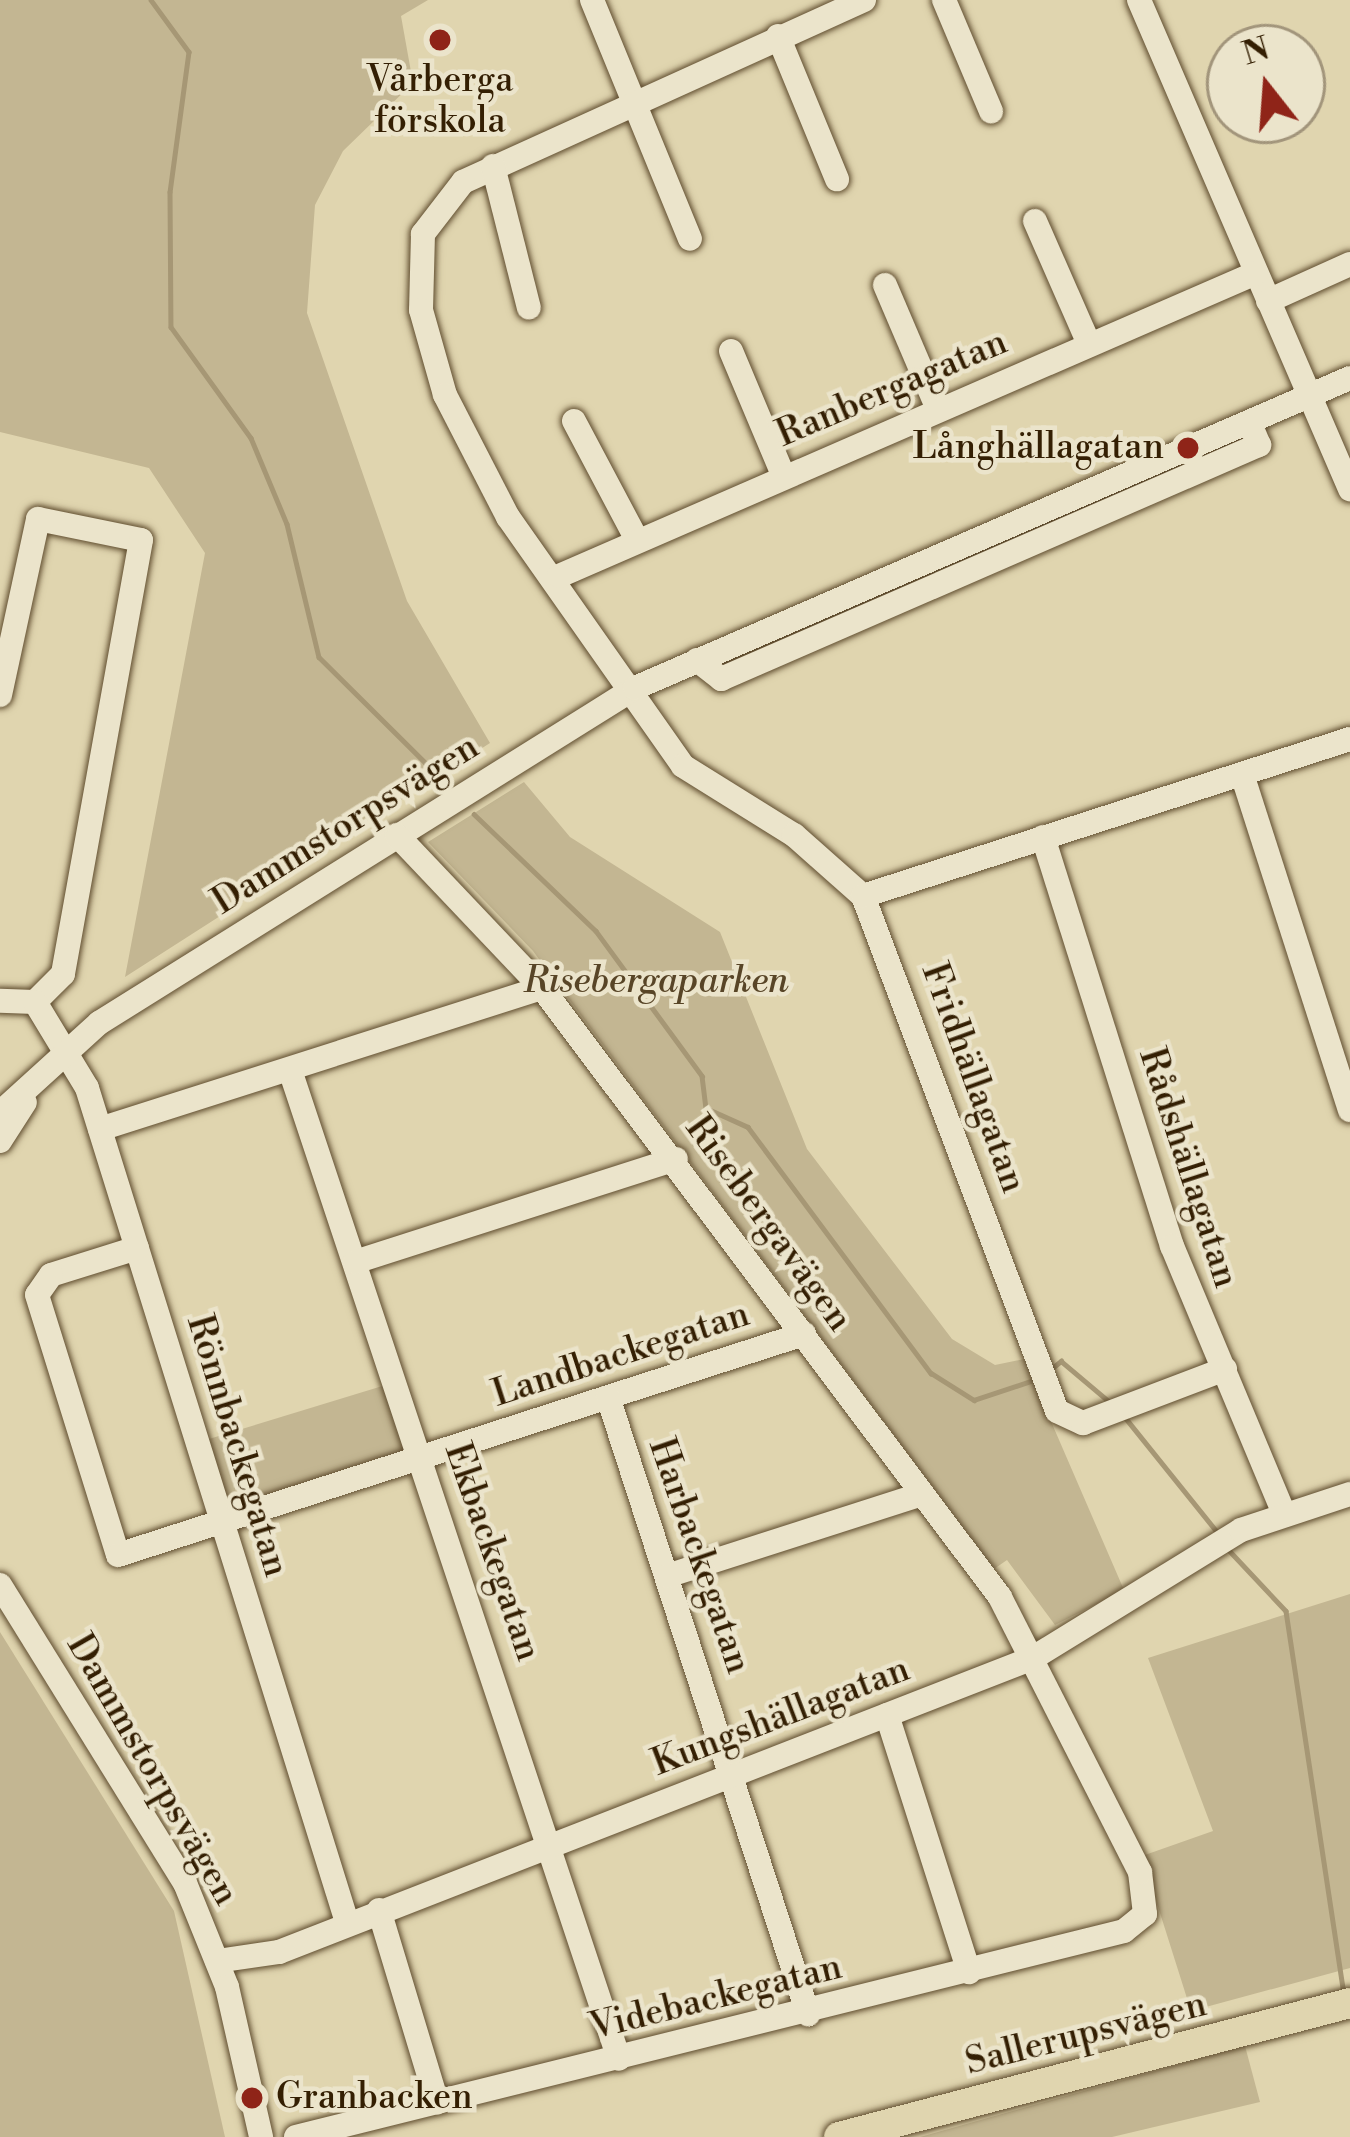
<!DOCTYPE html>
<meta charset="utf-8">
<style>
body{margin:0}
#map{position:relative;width:1350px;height:2137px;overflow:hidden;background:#e0d5af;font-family:"Libre Bodoni",serif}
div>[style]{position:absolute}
.green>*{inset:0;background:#c3b692;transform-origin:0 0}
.stream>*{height:4.5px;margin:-2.25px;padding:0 2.25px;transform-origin:2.25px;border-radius:2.25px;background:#a69775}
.roads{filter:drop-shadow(0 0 3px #5f4c2e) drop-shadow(0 0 3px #5f4c2e)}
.minor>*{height:24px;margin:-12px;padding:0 12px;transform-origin:12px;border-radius:12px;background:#ebe4cb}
.major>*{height:30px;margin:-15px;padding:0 15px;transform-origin:15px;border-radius:15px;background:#e0d5af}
.dots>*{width:33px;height:33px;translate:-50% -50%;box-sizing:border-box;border:6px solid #ebe4cb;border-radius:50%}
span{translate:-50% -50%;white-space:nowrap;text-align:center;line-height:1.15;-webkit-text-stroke:9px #ebe4cb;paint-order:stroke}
.poi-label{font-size:36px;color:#341f03}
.right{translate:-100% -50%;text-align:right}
.left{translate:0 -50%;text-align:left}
.street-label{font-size:36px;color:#341f03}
.park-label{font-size:36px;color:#584527;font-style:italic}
.north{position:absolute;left:1206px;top:24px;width:120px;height:120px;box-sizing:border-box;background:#ebe4cb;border:3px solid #a2957b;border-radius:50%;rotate:343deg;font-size:33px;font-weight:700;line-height:48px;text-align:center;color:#341f03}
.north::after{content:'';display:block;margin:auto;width:42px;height:54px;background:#8f2418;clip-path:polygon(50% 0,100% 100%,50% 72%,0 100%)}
</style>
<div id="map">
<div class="green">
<i style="clip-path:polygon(0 0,428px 0,401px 16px,413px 83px,343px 151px,315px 205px,307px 313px,407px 601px,490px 743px,125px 977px,205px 553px,149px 468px,0 432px)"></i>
<i style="clip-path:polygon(524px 782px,570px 837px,720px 932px,807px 1149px,952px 1339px,995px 1365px,1024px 1359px,1124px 1590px,1055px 1625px,1007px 1560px,994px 1569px,533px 951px,428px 842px)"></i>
<i style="left:389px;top:1384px;width:70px;height:190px;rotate:73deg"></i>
<i style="clip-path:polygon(1350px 1594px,1350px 1968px,1191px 2011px,1142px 1856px,1213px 1831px,1148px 1658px)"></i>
<i style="clip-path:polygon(0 1632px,174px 1911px,225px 2137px,0 2137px)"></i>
<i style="clip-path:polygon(1245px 2046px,1260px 2102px,1112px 2137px,920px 2137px)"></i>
</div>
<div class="stream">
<i style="left:151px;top:0;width:64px;rotate:53.8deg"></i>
<i style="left:189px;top:52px;width:141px;rotate:97.7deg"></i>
<i style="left:170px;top:192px;width:135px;rotate:89.6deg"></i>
<i style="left:171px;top:327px;width:137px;rotate:54.2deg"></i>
<i style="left:251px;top:438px;width:93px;rotate:67.3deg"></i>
<i style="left:287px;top:524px;width:137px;rotate:76.5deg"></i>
<i style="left:319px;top:657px;width:173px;rotate:44.8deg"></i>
<i style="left:474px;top:814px;width:169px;rotate:43.8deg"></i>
<i style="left:596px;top:931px;width:180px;rotate:53.8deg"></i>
<i style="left:702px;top:1076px;width:32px;rotate:83deg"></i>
<i style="left:706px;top:1108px;width:46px;rotate:24.3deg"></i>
<i style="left:748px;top:1127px;width:307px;rotate:53.4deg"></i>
<i style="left:931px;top:1373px;width:51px;rotate:32.1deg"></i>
<i style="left:974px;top:1400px;width:66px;rotate:-18.4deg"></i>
<i style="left:1051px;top:1369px;width:13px;rotate:-39deg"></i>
<i style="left:1061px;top:1361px;width:67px;rotate:40.1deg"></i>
<i style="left:1124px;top:1416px;width:150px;rotate:51.2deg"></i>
<i style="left:1227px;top:1548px;width:86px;rotate:46.9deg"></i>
<i style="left:1286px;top:1611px;width:388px;rotate:81.4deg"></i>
</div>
<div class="roads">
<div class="minor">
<i style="left:592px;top:0;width:258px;rotate:67.7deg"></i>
<i style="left:864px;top:0;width:440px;rotate:155.6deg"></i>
<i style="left:463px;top:182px;width:66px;rotate:127.6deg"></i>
<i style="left:423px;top:234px;width:76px;rotate:91.5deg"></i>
<i style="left:421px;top:310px;width:88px;rotate:74.2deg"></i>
<i style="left:445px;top:395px;width:137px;rotate:62.7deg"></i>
<i style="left:508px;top:517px;width:304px;rotate:54.9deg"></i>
<i style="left:683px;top:766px;width:131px;rotate:31.9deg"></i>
<i style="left:794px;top:835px;width:92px;rotate:41.5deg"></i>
<i style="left:863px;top:896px;width:550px;rotate:69.36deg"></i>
<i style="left:1057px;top:1411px;width:29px;rotate:25deg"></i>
<i style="left:1083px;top:1423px;width:152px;rotate:-20.8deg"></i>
<i style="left:944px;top:0;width:121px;rotate:67.1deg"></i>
<i style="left:1139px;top:0;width:533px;rotate:66.66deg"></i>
<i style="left:778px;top:36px;width:155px;rotate:67.6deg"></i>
<i style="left:493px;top:166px;width:146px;rotate:75.8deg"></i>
<i style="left:1035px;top:221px;width:134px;rotate:66.3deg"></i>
<i style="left:885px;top:285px;width:135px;rotate:66.9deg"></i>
<i style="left:1268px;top:301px;width:90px;rotate:-24.3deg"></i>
<i style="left:731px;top:351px;width:134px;rotate:67.2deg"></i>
<i style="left:574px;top:421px;width:132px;rotate:62.1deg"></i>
<i style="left:559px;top:576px;width:760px;rotate:-23.5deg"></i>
<i style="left:697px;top:660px;width:31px;rotate:38deg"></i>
<i style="left:721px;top:679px;width:587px;rotate:-23.51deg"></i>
<i style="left:1259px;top:445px;width:25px;rotate:-113deg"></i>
<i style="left:0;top:695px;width:180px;rotate:-77.8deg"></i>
<i style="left:38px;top:519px;width:105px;rotate:11.5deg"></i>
<i style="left:141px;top:540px;width:441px;rotate:100.2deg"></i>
<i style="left:63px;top:974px;width:40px;rotate:135deg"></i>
<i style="left:35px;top:1002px;width:35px;rotate:-178deg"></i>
<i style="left:1242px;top:774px;width:353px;rotate:72.2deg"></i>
<i style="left:1043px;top:837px;width:429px;rotate:72.5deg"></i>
<i style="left:1172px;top:1246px;width:290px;rotate:67.3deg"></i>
<i style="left:863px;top:896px;width:512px;rotate:-17.87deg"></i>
<i style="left:35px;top:1002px;width:100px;rotate:58.8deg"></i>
<i style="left:87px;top:1088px;width:874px;rotate:72.69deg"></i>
<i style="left:290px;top:1070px;width:1042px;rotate:71.6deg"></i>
<i style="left:0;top:1113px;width:134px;rotate:-42.3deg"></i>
<i style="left:99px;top:1023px;width:632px;rotate:-32.01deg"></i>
<i style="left:635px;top:688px;width:779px;rotate:-23.44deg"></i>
<i style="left:100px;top:1129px;width:464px;rotate:-17.7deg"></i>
<i style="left:0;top:1141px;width:46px;rotate:-57.3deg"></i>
<i style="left:137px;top:1248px;width:90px;rotate:162.6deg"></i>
<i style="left:51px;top:1275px;width:24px;rotate:125deg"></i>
<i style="left:37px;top:1295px;width:272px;rotate:72.7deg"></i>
<i style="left:118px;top:1555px;width:721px;rotate:-17.86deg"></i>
<i style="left:355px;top:1262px;width:337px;rotate:-17.8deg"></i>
<i style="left:608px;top:1397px;width:649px;rotate:72.04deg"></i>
<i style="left:667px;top:1576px;width:268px;rotate:-17.8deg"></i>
<i style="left:0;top:1585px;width:351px;rotate:58.2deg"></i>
<i style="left:185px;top:1883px;width:112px;rotate:68deg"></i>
<i style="left:227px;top:1987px;width:154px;rotate:77.2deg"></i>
<i style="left:887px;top:1715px;width:270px;rotate:72.3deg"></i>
<i style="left:379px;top:1910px;width:201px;rotate:73.2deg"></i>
<i style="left:217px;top:1961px;width:63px;rotate:-8.3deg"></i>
<i style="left:279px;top:1952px;width:809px;rotate:-21.3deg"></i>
<i style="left:1033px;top:1658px;width:244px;rotate:-31.6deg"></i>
<i style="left:1241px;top:1530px;width:115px;rotate:-18.3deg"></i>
<i style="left:296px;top:2137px;width:853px;rotate:-13.97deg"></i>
<i style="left:1124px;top:1931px;width:27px;rotate:-39deg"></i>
<i style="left:1145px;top:1914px;width:42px;rotate:-96.8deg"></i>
<i style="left:1140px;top:1872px;width:309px;rotate:-117deg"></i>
<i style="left:1000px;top:1597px;width:762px;rotate:-126.95deg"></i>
<i style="left:542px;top:988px;width:211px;rotate:-133.5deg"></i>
</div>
<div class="major">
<i style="left:839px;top:2137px;width:528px;rotate:-14.69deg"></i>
</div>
</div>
<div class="dots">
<i style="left:440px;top:40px;background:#8f2418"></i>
<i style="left:1188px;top:448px;background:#8f2418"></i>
<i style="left:252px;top:2098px;background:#8f2418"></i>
</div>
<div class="poi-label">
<span style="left:440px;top:101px">Vårberga<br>förskola</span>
<span class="right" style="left:1164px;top:448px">Långhällagatan</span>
<span class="left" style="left:276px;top:2098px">Granbacken</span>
</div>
<div class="street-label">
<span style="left:892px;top:389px;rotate:-23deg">Ranbergagatan</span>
<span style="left:346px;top:825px;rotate:-32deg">Dammstorpsvägen</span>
<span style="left:973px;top:1078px;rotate:70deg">Fridhällagatan</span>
<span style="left:1188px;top:1168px;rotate:72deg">Rådshällagatan</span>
<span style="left:768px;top:1224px;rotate:54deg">Risebergavägen</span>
<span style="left:621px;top:1355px;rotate:-18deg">Landbackegatan</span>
<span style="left:237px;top:1446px;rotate:73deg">Rönnbackegatan</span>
<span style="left:492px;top:1552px;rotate:71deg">Ekbackegatan</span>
<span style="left:699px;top:1556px;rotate:71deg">Harbackegatan</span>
<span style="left:781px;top:1717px;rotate:-21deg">Kungshällagatan</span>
<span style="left:152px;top:1770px;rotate:60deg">Dammstorpsvägen</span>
<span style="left:716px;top:1998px;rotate:-14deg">Videbackegatan</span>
<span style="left:1086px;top:2034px;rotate:-14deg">Sallerupsvägen</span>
</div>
<div class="park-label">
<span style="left:656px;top:982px">Risebergaparken</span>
</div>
<div class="north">N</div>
</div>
